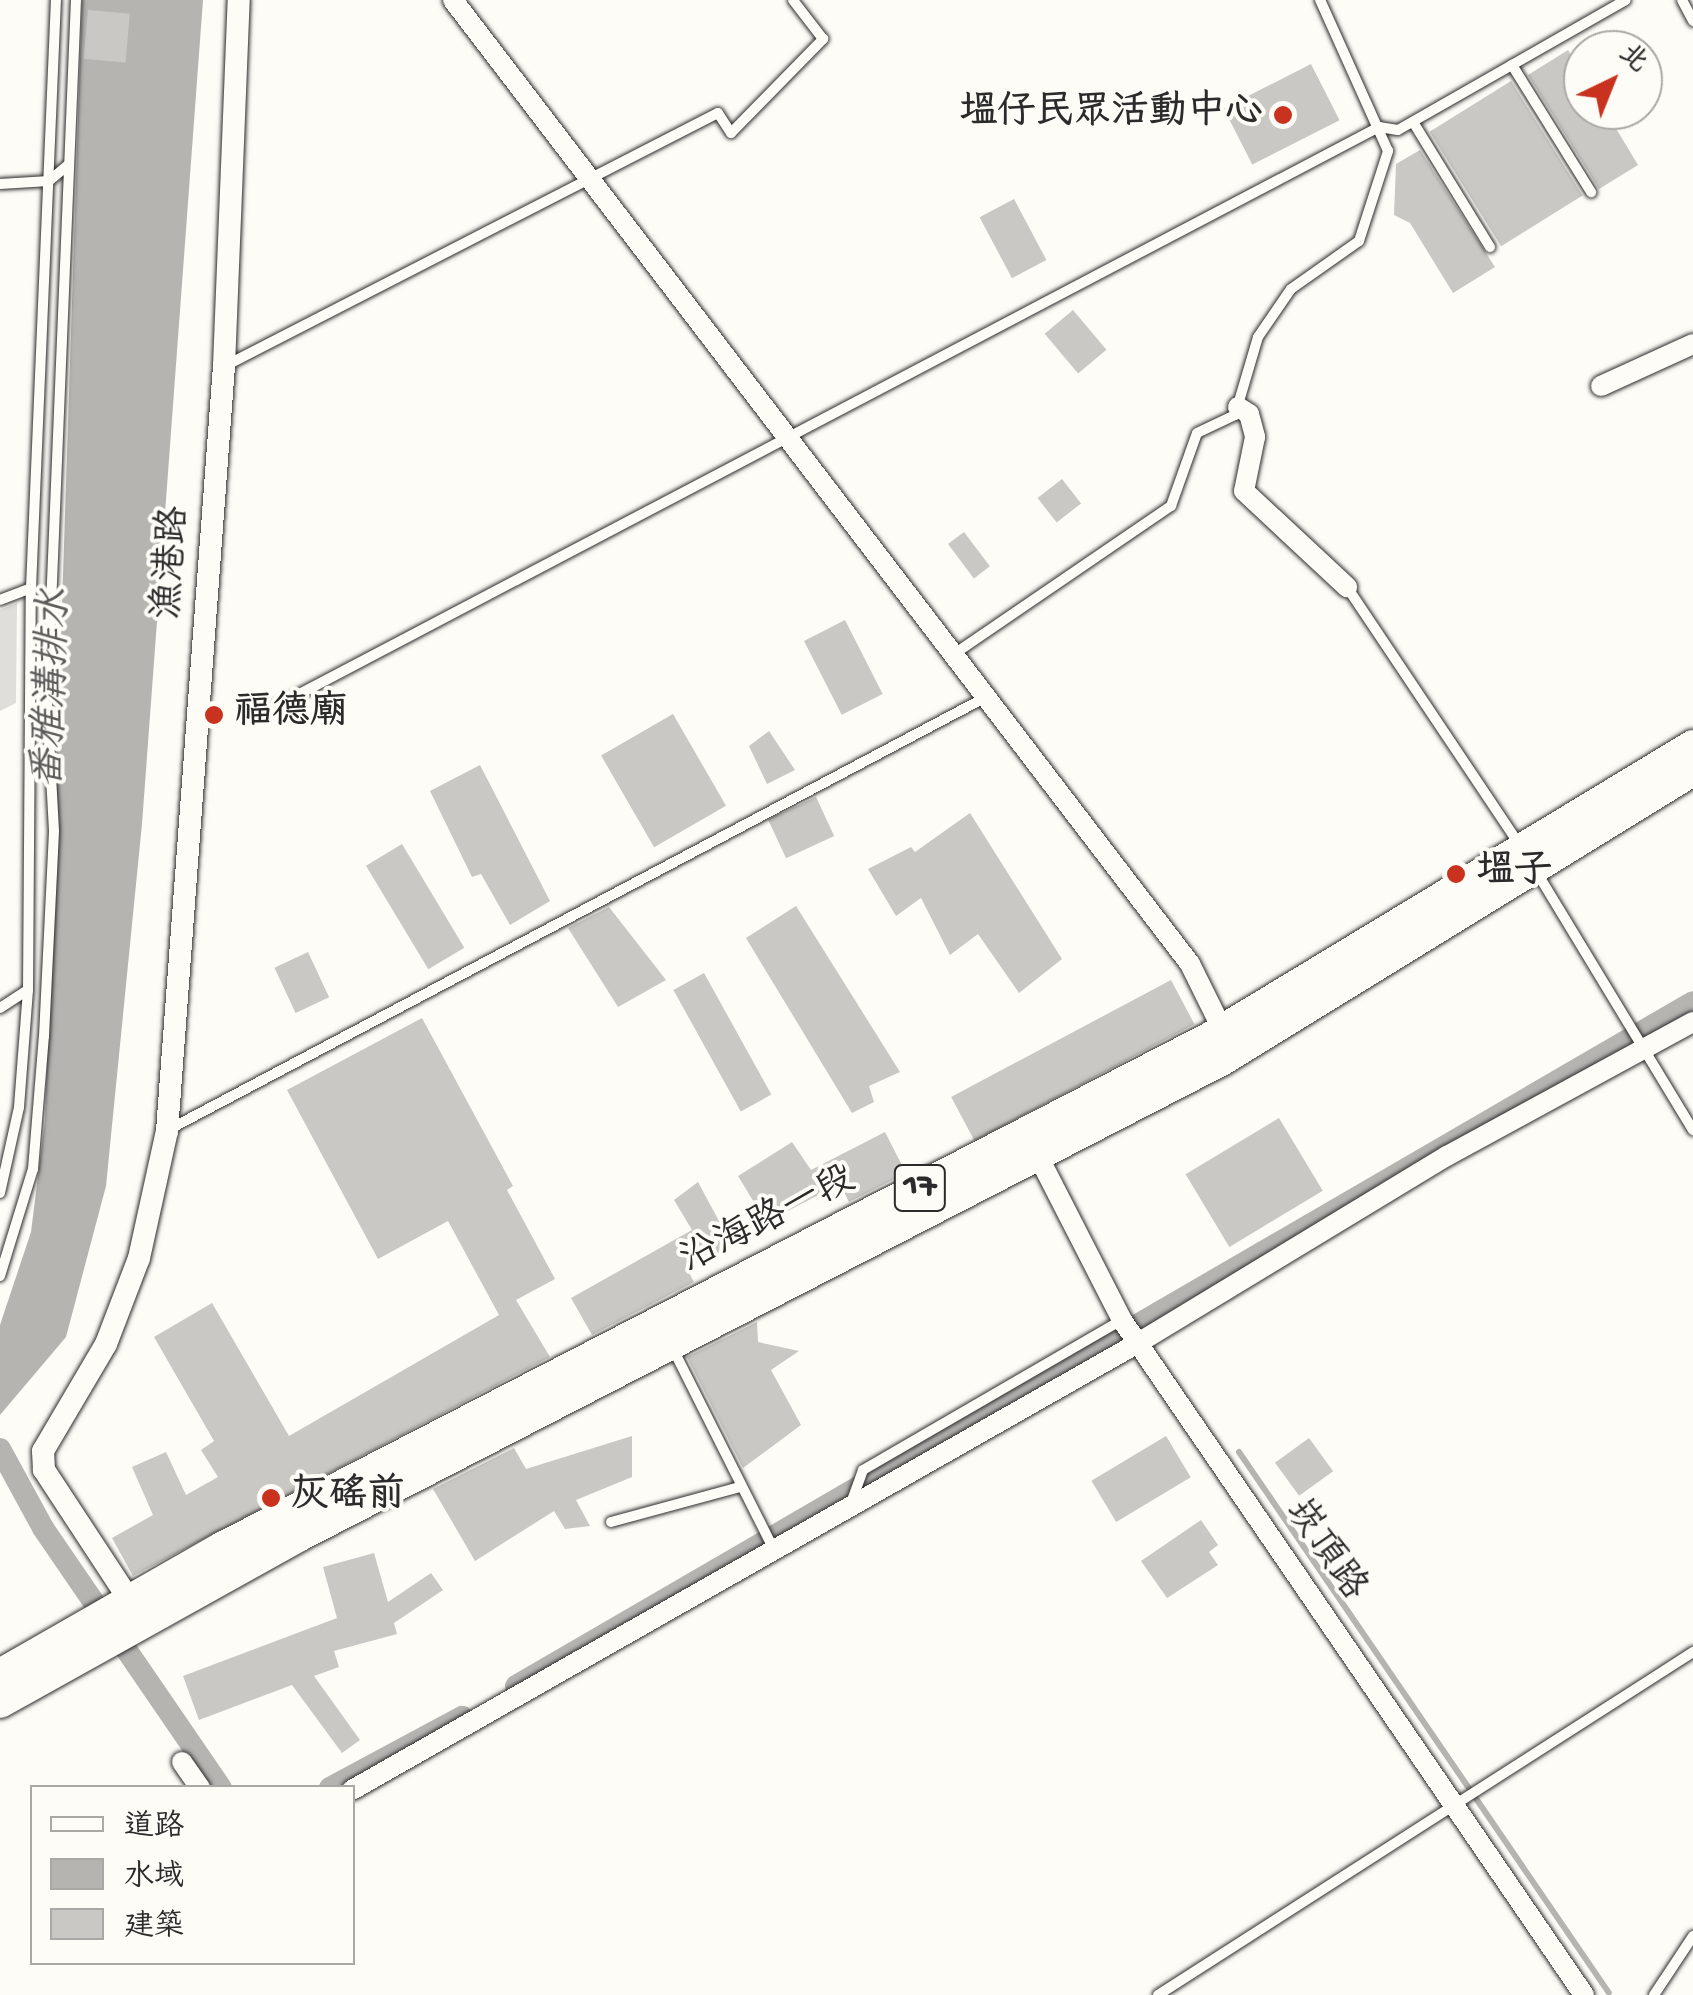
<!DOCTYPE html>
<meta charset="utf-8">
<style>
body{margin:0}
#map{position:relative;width:1693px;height:1995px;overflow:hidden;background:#fdfcf7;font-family:"Gochi Hand","LXGW WenKai TC",sans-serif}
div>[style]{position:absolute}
.green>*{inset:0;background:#dfdeda}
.water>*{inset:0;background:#b5b4b1}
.stream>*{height:6px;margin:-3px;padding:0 3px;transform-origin:3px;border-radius:3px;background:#b5b4b1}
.canal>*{height:22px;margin:-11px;padding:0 11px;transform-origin:11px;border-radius:11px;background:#b5b4b1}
.building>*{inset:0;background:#c9c8c4;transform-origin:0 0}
.roads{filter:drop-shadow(0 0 2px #2b2b2b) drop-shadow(0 0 2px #2b2b2b)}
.service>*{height:10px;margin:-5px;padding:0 5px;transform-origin:5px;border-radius:5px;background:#fdfcf7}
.minor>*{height:20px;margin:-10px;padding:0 10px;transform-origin:10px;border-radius:10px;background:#fdfcf7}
.tertiary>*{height:22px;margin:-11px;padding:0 11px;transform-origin:11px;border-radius:11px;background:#fdfcf7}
.primary>*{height:30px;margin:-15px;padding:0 15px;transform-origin:15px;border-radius:15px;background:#fdfcf7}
.dots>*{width:28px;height:28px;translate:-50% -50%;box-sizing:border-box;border:5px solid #fdfcf7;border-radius:50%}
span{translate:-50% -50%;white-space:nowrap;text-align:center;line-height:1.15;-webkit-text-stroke:8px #fdfcf7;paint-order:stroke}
.shield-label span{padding:2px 8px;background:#fdfcf7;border:2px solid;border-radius:8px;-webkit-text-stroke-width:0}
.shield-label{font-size:35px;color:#2b2b2b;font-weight:700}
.poi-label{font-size:38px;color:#2b2b2b;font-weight:700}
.right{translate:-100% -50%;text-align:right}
.left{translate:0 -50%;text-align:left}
.street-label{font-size:38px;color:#2b2b2b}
.water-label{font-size:40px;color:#5b5b5a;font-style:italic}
.legend{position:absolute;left:30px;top:1785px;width:325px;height:180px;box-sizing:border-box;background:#fdfcf7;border:2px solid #a9a8a5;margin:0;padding:12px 18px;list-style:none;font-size:30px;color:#2b2b2b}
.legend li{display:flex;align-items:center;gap:20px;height:50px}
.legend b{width:50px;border:2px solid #a9a8a5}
.north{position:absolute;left:1563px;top:30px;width:100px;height:100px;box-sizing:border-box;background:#fdfcf7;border:2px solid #a9a8a5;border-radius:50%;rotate:43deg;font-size:28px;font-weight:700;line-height:40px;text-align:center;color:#2b2b2b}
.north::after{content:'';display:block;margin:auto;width:35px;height:45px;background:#c8321e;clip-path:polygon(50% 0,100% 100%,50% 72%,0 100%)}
</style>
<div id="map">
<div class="green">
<i style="clip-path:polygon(17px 603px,16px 703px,0 711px,0 610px)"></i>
</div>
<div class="water">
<i style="clip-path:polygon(82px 0,203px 0,142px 824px,106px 1186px,66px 1337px,0 1415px,0 1325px,31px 1232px,45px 1120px)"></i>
</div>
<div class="stream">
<i style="left:1239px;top:1452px;width:655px;rotate:55.63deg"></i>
</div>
<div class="canal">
<i style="left:0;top:1449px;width:90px;rotate:61.4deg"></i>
<i style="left:43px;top:1528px;width:315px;rotate:55.6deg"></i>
<i style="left:516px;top:1686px;width:1361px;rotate:-30.16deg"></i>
<i style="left:330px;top:1788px;width:150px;rotate:-28.3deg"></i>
</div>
<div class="building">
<i style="left:88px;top:10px;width:42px;height:49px;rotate:5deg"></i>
<i style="clip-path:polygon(1568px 50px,1583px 74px,1583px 110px,1605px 110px,1638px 165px,1599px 189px,1528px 75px)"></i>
<i style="left:1311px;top:64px;width:63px;height:98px;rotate:63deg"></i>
<i style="left:1511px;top:81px;width:135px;height:96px;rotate:58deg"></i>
<i style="clip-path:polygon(1420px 150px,1495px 267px,1453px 293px,1410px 223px,1394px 215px,1396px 164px)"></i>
<i style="left:1014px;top:199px;width:69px;height:39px;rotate:62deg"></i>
<i style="left:1073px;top:310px;width:52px;height:37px;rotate:50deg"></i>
<i style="left:1062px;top:479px;width:31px;height:31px;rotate:52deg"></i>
<i style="left:964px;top:532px;width:43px;height:20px;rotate:53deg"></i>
<i style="left:845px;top:620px;width:83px;height:46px;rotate:63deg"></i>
<i style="left:673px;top:714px;width:106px;height:83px;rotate:60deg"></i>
<i style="clip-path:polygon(769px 731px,795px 770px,767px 784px,749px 746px)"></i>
<i style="clip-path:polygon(480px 765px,550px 901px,510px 925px,481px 874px,472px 877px,430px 791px)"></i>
<i style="left:816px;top:797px;width:43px;height:53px;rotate:65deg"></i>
<i style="clip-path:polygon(970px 813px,1062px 959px,1019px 993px,978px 934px,950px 955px,921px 898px,896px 916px,868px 869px,911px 847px,915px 852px)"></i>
<i style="left:402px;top:844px;width:121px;height:42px;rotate:59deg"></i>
<i style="clip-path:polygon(796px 906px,900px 1072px,869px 1086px,874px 1102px,852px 1113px,746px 938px)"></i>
<i style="clip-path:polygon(609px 907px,666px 980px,618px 1007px,568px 928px)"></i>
<i style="left:308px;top:952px;width:50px;height:37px;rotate:65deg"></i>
<i style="left:704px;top:973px;width:139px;height:35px;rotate:61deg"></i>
<i style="left:1171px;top:980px;width:50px;height:249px;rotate:62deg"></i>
<i style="clip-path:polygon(422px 1018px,513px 1186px,507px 1190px,555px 1279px,516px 1300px,550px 1357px,133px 1576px,112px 1538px,153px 1515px,132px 1467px,166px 1452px,186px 1495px,218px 1477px,201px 1450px,214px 1441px,154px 1337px,212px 1303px,289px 1436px,499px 1315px,448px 1221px,378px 1259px,287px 1090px)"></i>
<i style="left:1279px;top:1118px;width:85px;height:109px;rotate:59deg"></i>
<i style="clip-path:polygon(885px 1132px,906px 1173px,849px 1202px,840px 1184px,766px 1222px,738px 1176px,792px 1142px,811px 1170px)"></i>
<i style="clip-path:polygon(698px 1182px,733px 1247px,686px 1267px,694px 1282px,592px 1335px,571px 1298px,692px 1230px,674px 1200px)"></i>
<i style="clip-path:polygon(757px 1322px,758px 1342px,799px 1351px,771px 1370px,801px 1425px,743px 1468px,687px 1357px)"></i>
<i style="clip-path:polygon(632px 1436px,632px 1477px,576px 1500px,590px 1526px,565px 1529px,554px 1511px,475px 1561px,433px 1489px,514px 1448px,526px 1469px)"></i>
<i style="left:1166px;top:1436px;width:48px;height:87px;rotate:59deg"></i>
<i style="left:1309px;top:1438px;width:41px;height:42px;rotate:54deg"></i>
<i style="clip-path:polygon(1201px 1520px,1218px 1545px,1209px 1552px,1218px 1565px,1167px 1598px,1141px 1561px)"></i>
<i style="clip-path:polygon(374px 1553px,388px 1602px,431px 1573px,443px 1590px,394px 1623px,397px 1634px,334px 1651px,339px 1667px,314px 1676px,360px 1740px,342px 1753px,292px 1685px,199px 1720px,183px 1676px,337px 1618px,323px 1567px)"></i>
</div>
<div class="roads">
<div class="service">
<i style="left:1682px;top:0;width:24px;rotate:62deg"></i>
<i style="left:1512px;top:65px;width:150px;rotate:58.1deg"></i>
<i style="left:1413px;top:122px;width:147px;rotate:58.4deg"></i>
<i style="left:0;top:184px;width:49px;rotate:-3.5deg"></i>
<i style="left:49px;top:181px;width:25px;rotate:-40deg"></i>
<i style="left:225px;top:366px;width:554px;rotate:-27.17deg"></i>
<i style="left:718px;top:113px;width:24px;rotate:57deg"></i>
<i style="left:731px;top:133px;width:132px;rotate:-45.6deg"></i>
<i style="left:823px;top:39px;width:49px;rotate:-127.6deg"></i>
<i style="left:1347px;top:587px;width:309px;rotate:56.2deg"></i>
<i style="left:0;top:600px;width:33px;rotate:-21deg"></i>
<i style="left:954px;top:654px;width:263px;rotate:-34.3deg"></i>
<i style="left:1171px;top:506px;width:77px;rotate:-70.4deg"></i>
<i style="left:1197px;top:433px;width:42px;rotate:-25.3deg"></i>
<i style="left:1235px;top:415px;width:81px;rotate:-73.6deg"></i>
<i style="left:1258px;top:337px;width:58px;rotate:-55.5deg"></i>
<i style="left:1291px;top:289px;width:83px;rotate:-35.2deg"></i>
<i style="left:1359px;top:241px;width:95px;rotate:-72.1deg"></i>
<i style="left:1388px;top:151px;width:166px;rotate:-114.2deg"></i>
<i style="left:269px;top:710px;width:1254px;rotate:-27.71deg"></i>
<i style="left:1379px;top:127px;width:19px;rotate:9deg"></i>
<i style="left:1398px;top:130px;width:262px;rotate:-29.7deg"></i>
<i style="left:1536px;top:871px;width:303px;rotate:58.8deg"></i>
<i style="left:0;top:1008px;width:33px;rotate:-33deg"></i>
<i style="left:168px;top:1130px;width:926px;rotate:-27.89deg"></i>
<i style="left:0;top:1193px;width:88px;rotate:-77.5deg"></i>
<i style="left:19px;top:1107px;width:117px;rotate:-85.6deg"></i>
<i style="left:28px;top:990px;width:402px;rotate:-89.6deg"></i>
<i style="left:31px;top:588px;width:589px;rotate:-87.57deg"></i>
<i style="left:0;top:1276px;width:112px;rotate:-72.9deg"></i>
<i style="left:33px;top:1169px;width:133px;rotate:-85.3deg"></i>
<i style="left:44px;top:1036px;width:205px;rotate:-87.2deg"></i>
<i style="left:54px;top:831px;width:128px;rotate:-93.1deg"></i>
<i style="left:47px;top:703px;width:704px;rotate:-87.64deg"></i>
<i style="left:673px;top:1349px;width:227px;rotate:63.3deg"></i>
<i style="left:851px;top:1503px;width:35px;rotate:-70deg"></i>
<i style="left:863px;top:1470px;width:299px;rotate:-30.1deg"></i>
<i style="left:611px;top:1522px;width:134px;rotate:-15.2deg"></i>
<i style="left:1158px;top:1995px;width:636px;rotate:-32.66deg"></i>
<i style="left:1654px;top:1995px;width:71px;rotate:-56.5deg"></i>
</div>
<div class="minor">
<i style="left:453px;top:0;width:1213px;rotate:52.6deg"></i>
<i style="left:1190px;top:964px;width:84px;rotate:63.7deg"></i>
<i style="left:1601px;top:386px;width:101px;rotate:-24.5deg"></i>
<i style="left:1238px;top:407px;width:13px;rotate:32deg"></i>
<i style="left:1249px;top:414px;width:24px;rotate:75deg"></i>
<i style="left:1255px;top:437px;width:55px;rotate:101.5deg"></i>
<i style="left:1244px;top:491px;width:141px;rotate:43deg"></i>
<i style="left:1034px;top:1148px;width:193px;rotate:62.9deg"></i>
<i style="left:1122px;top:1320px;width:818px;rotate:55.61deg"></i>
<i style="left:182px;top:1762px;width:32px;rotate:55deg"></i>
<i style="left:352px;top:1790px;width:904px;rotate:-29.63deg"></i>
<i style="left:1138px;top:1343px;width:361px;rotate:-31.2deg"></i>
<i style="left:1447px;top:1156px;width:280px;rotate:-28.6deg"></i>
</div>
<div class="tertiary">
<i style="left:136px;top:1610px;width:168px;rotate:-123.3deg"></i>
<i style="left:44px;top:1470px;width:19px;rotate:-93deg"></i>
<i style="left:43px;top:1451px;width:124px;rotate:-59.5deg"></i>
<i style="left:106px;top:1344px;width:92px;rotate:-69deg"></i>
<i style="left:139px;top:1258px;width:130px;rotate:-77.6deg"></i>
<i style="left:167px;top:1131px;width:767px;rotate:-85.74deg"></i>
<i style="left:224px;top:366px;width:366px;rotate:-87.7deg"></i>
</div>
<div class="primary">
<i style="left:0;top:1674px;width:256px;rotate:-29.8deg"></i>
<i style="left:222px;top:1547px;width:1112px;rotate:-27.3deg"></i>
<i style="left:1210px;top:1037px;width:564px;rotate:-31.16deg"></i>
<i style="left:0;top:1703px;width:343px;rotate:-29.1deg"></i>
<i style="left:300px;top:1536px;width:1039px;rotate:-27.28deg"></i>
<i style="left:1223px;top:1060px;width:552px;rotate:-31.59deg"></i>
</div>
</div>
<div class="dots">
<i style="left:1283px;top:115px;background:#c8321e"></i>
<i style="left:214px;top:715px;background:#c8321e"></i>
<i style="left:1456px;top:874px;background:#c8321e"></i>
<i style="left:271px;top:1498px;background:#c8321e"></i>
</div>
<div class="shield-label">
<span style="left:920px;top:1188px">17</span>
</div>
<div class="poi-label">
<span class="right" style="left:1263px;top:115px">塭仔民眾活動中心</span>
<span class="left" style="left:234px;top:715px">福德廟</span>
<span class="left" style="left:1476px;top:874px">塭子</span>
<span class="left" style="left:291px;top:1498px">灰磘前</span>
</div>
<div class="street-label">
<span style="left:174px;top:563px;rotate:-86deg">漁港路</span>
<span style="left:769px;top:1222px;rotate:-27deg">沿海路一段</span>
<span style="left:1323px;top:1551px;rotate:55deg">崁頂路</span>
</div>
<div class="water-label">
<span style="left:55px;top:689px;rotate:-88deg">番雅溝排水</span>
</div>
<ul class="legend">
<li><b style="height:12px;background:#fdfcf7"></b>道路</li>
<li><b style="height:28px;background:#b5b4b1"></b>水域</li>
<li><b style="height:28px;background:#c9c8c4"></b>建築</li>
</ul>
<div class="north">北</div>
</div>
